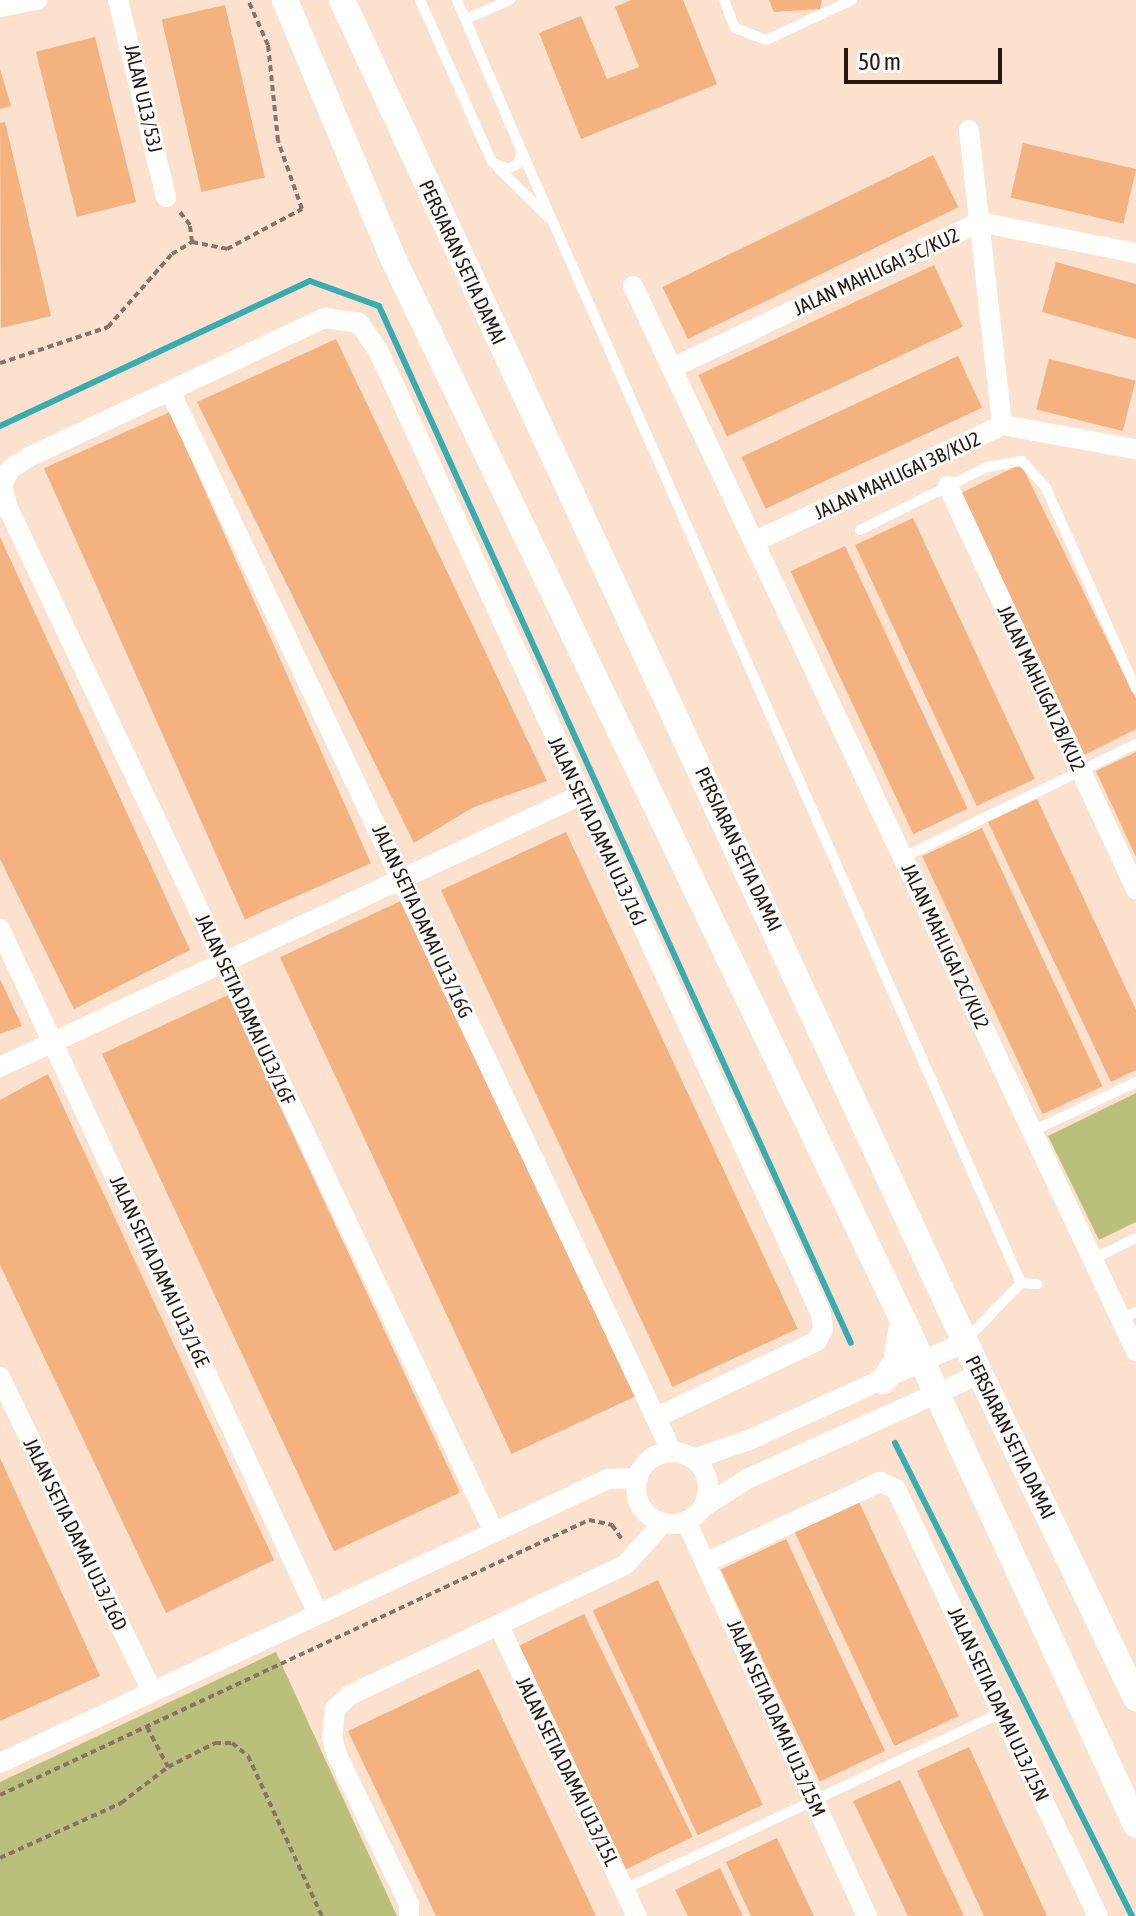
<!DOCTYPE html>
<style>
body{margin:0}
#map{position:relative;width:1136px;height:1916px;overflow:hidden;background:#fce2ce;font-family:"Asap Condensed",sans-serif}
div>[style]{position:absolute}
.green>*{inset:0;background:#bbbf7c}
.stream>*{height:6px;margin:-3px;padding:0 3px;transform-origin:3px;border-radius:3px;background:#39acb1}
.building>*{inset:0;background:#f3b280;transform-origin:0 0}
.path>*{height:4px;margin-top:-2px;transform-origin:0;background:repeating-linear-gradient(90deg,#877466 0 6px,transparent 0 10px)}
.service>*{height:10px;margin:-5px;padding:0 5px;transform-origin:5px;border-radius:5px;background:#fff}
.minor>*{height:20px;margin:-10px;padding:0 10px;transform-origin:10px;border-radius:10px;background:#fff}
.minor>.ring{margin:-10px;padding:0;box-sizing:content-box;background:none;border:20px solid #fff;border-radius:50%}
.tertiary>*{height:26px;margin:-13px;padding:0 13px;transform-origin:13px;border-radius:13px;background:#fff}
span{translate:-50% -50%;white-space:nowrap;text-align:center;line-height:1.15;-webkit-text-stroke:6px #fff;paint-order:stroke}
.street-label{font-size:20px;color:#24180f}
.scale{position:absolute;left:844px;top:48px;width:158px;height:36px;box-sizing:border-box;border:4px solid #24180f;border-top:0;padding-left:10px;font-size:24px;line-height:28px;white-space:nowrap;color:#24180f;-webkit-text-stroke:6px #fff;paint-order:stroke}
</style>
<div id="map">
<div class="green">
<i style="clip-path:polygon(1136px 1093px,1136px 1222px,1099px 1240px,1048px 1136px)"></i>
<i style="clip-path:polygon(276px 1652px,397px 1916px,0 1916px,0 1782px)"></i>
</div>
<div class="stream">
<i style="left:0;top:426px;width:342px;rotate:-25.1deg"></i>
<i style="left:310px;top:281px;width:73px;rotate:19.9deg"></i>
<i style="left:379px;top:306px;width:1139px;rotate:65.53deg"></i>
<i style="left:895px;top:1443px;width:529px;rotate:63.39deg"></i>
</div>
<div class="building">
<i style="clip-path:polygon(631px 0,683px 0,717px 84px,581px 139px,539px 33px,581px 16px,607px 79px,639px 67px,615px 7px)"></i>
<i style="clip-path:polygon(769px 0,822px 0,820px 9px,774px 12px)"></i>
<i style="left:225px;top:5px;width:177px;height:65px;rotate:77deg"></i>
<i style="left:95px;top:37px;width:170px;height:61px;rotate:76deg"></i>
<i style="clip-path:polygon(0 69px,11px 106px,0 109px)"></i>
<i style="clip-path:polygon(5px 122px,51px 316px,1px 328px,0 123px)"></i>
<i style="left:1023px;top:143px;width:116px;height:56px;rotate:13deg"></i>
<i style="left:933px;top:155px;width:58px;height:301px;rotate:64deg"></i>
<i style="clip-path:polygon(1056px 262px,1136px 284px,1136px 339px,1042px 312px)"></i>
<i style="left:934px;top:265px;width:68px;height:260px;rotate:65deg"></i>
<i style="clip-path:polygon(336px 339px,547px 781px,472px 808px,414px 843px,197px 402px)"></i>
<i style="left:958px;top:356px;width:57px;height:239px;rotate:65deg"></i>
<i style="left:1049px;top:359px;width:89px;height:52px;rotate:14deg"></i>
<i style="left:170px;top:412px;width:494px;height:138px;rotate:66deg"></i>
<i style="clip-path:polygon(1021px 464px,1136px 699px,1136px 729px,1084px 755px,957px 495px)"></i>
<i style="left:913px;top:518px;width:288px;height:64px;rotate:65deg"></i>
<i style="clip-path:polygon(0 537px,190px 950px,74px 1009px,0 859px)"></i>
<i style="left:845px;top:546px;width:290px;height:60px;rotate:65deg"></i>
<i style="clip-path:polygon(1136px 752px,1136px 857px,1096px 771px)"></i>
<i style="clip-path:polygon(1037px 799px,1136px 1010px,1136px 1070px,1111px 1082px,988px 822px)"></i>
<i style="left:982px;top:828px;width:285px;height:66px;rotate:65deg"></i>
<i style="left:566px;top:832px;width:548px;height:138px;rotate:65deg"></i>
<i style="left:405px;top:899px;width:548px;height:138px;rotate:65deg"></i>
<i style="clip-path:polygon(0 979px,22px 1026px,0 1034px)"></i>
<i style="left:228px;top:995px;width:549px;height:139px;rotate:65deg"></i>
<i style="clip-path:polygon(48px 1074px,274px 1560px,166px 1613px,0 1265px,0 1100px)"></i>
<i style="clip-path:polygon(0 1458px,100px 1676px,0 1721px)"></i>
<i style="left:859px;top:1502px;width:236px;height:71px;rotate:65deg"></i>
<i style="left:786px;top:1539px;width:234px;height:72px;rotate:65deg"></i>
<i style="left:658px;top:1580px;width:248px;height:72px;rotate:65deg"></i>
<i style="left:584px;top:1614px;width:248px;height:74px;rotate:64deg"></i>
<i style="clip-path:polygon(479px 1669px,596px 1916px,436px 1916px,348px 1731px)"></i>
<i style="clip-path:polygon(969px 1747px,1047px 1916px,984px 1916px,917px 1771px)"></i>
<i style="clip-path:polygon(900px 1780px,964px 1916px,908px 1916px,853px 1801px)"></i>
<i style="clip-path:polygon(777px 1838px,814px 1916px,751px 1916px,726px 1862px)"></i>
<i style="clip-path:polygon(720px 1868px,743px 1916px,688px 1916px,675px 1890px)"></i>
</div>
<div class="path">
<i style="left:192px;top:242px;width:36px;rotate:11deg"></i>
<i style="left:227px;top:249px;width:85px;rotate:-28.1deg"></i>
<i style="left:302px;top:209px;width:72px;rotate:-109.4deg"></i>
<i style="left:278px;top:141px;width:97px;rotate:-95.9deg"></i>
<i style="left:268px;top:45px;width:49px;rotate:-114deg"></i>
<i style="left:0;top:363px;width:114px;rotate:-18.4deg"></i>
<i style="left:108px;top:327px;width:97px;rotate:-48.8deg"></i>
<i style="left:172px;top:254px;width:23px;rotate:-31deg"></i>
<i style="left:192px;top:242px;width:17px;rotate:-97deg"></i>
<i style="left:190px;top:225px;width:18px;rotate:-128deg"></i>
<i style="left:147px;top:1727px;width:45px;rotate:62.3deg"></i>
<i style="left:0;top:1795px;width:650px;rotate:-25.03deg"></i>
<i style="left:589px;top:1520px;width:24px;rotate:12deg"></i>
<i style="left:612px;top:1525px;width:19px;rotate:55deg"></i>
<i style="left:0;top:1858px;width:133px;rotate:-24.4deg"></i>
<i style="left:121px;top:1803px;width:59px;rotate:-37.5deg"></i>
<i style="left:168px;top:1767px;width:53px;rotate:-27.1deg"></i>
<i style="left:215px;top:1743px;width:17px"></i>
<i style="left:232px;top:1743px;width:21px;rotate:39deg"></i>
<i style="left:248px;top:1756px;width:176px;rotate:65.2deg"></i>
</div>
<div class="service">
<i style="left:420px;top:0;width:177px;rotate:66deg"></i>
<i style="left:492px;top:162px;width:17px;rotate:25deg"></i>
<i style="left:507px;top:169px;width:12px;rotate:-24deg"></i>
<i style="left:518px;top:164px;width:13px;rotate:-72deg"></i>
<i style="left:522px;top:152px;width:165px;rotate:-113.2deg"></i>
<i style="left:724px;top:0;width:30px;rotate:69deg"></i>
<i style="left:735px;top:28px;width:33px;rotate:21deg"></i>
<i style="left:766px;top:40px;width:95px;rotate:-24.9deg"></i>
<i style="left:466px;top:19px;width:48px;rotate:-23.4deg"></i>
<i style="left:522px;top:152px;width:1236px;rotate:66.19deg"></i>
<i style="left:1021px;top:1283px;width:79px;rotate:134deg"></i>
<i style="left:498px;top:168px;width:71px;rotate:44.4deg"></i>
<i style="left:860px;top:530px;width:142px;rotate:-26.4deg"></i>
<i style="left:987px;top:467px;width:36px;rotate:-10deg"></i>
<i style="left:1022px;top:461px;width:36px;rotate:48deg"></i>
<i style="left:1046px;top:488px;width:220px;rotate:65.9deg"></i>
<i style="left:904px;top:857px;width:258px;rotate:-26deg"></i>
<i style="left:1033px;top:1131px;width:114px;rotate:-25.4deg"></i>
<i style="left:1093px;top:1259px;width:48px;rotate:-26deg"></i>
<i style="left:1021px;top:1283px;width:16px;rotate:4deg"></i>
<i style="left:1121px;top:1319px;width:17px;rotate:-25deg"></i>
<i style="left:625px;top:1889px;width:417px;rotate:-25.1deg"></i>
</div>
<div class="minor">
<i style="left:118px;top:0;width:203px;rotate:76.3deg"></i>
<i style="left:0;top:7px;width:38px;rotate:-11deg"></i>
<i style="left:969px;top:130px;width:297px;rotate:83.6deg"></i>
<i style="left:633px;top:286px;width:1178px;rotate:64.72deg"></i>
<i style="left:672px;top:368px;width:340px;rotate:-25.4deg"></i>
<i style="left:979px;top:222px;width:160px;rotate:11.2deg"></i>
<i style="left:170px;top:391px;width:1174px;rotate:64.68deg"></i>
<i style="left:948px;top:486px;width:445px;rotate:65deg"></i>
<i style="left:756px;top:541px;width:272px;rotate:-25.2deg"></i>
<i style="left:1002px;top:425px;width:136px;rotate:10.2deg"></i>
<i style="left:0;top:929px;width:755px;rotate:65.1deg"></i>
<i style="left:0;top:1067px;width:642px;rotate:-25.09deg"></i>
<i style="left:0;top:1377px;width:349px;rotate:64.2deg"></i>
<i class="ring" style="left:636px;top:1452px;width:52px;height:52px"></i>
<i style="left:694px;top:1459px;width:58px;rotate:-19.1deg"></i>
<i style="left:749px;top:1440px;width:237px;rotate:-24.4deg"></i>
<i style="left:703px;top:1507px;width:52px;rotate:-32.5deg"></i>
<i style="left:747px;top:1479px;width:256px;rotate:-24.3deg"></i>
<i style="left:686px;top:1521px;width:434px;rotate:65.4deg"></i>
<i style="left:494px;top:1532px;width:1133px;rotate:-115.39deg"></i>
<i style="left:8px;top:508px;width:24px;rotate:-105deg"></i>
<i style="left:2px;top:485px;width:18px;rotate:-63deg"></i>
<i style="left:10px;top:469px;width:22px;rotate:-32deg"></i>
<i style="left:29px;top:457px;width:327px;rotate:-25.2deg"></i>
<i style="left:325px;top:318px;width:34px;rotate:8deg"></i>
<i style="left:359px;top:323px;width:33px;rotate:55deg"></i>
<i style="left:378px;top:350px;width:1061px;rotate:65.32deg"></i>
<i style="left:821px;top:1314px;width:15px;rotate:82deg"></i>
<i style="left:823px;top:1329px;width:13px;rotate:117deg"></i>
<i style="left:817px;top:1341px;width:179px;rotate:154.6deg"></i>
<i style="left:707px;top:1562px;width:191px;rotate:-24.8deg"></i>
<i style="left:880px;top:1482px;width:17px;rotate:24deg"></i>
<i style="left:896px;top:1489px;width:472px;rotate:64.7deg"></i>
<i style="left:499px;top:1626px;width:321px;rotate:64.6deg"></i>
<i style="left:0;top:1763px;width:671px;rotate:-25.04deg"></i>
<i style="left:608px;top:1479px;width:30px;rotate:-2deg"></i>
<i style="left:409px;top:1916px;width:12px;rotate:-90deg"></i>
<i style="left:409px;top:1904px;width:165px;rotate:-115.8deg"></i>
<i style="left:337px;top:1755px;width:18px;rotate:-106deg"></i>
<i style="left:332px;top:1738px;width:29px;rotate:-84deg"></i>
<i style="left:335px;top:1709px;width:21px;rotate:-43deg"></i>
<i style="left:350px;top:1695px;width:304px;rotate:-25.3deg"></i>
<i style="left:625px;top:1565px;width:57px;rotate:-47.9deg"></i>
</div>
<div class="tertiary">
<i style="left:285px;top:0;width:275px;rotate:67.3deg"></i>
<i style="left:391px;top:254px;width:1183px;rotate:64.35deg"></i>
<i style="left:903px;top:1320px;width:556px;rotate:65.23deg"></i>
<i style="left:342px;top:0;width:1515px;rotate:65.09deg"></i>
<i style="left:980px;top:1374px;width:360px;rotate:64.3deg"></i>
<i style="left:883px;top:1381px;width:22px;rotate:-54deg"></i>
<i style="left:896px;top:1363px;width:44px;rotate:-80.8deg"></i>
</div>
<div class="street-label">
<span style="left:144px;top:98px;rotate:77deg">JALAN U13/53J</span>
<span style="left:463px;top:262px;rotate:65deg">PERSIARAN SETIA DAMAI</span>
<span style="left:876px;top:271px;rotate:-25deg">JALAN MAHLIGAI 3C/KU2</span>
<span style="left:897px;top:475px;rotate:-25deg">JALAN MAHLIGAI 3B/KU2</span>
<span style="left:1042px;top:688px;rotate:65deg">JALAN MAHLIGAI 2B/KU2</span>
<span style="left:598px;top:831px;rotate:65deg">JALAN SETIA DAMAI U13/16J</span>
<span style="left:739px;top:849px;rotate:65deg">PERSIARAN SETIA DAMAI</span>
<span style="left:423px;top:921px;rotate:65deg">JALAN SETIA DAMAI U13/16G</span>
<span style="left:946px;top:946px;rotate:65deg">JALAN MAHLIGAI 2C/KU2</span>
<span style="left:246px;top:1009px;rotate:65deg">JALAN SETIA DAMAI U13/16F</span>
<span style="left:160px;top:1271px;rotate:65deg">JALAN SETIA DAMAI U13/16E</span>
<span style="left:1011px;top:1437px;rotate:64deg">PERSIARAN SETIA DAMAI</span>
<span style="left:76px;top:1534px;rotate:64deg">JALAN SETIA DAMAI U13/16D</span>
<span style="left:999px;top:1704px;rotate:65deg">JALAN SETIA DAMAI U13/15N</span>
<span style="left:777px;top:1718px;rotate:66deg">JALAN SETIA DAMAI U13/15M</span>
<span style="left:568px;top:1771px;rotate:64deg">JALAN SETIA DAMAI U13/15L</span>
</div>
<div class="scale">50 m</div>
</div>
